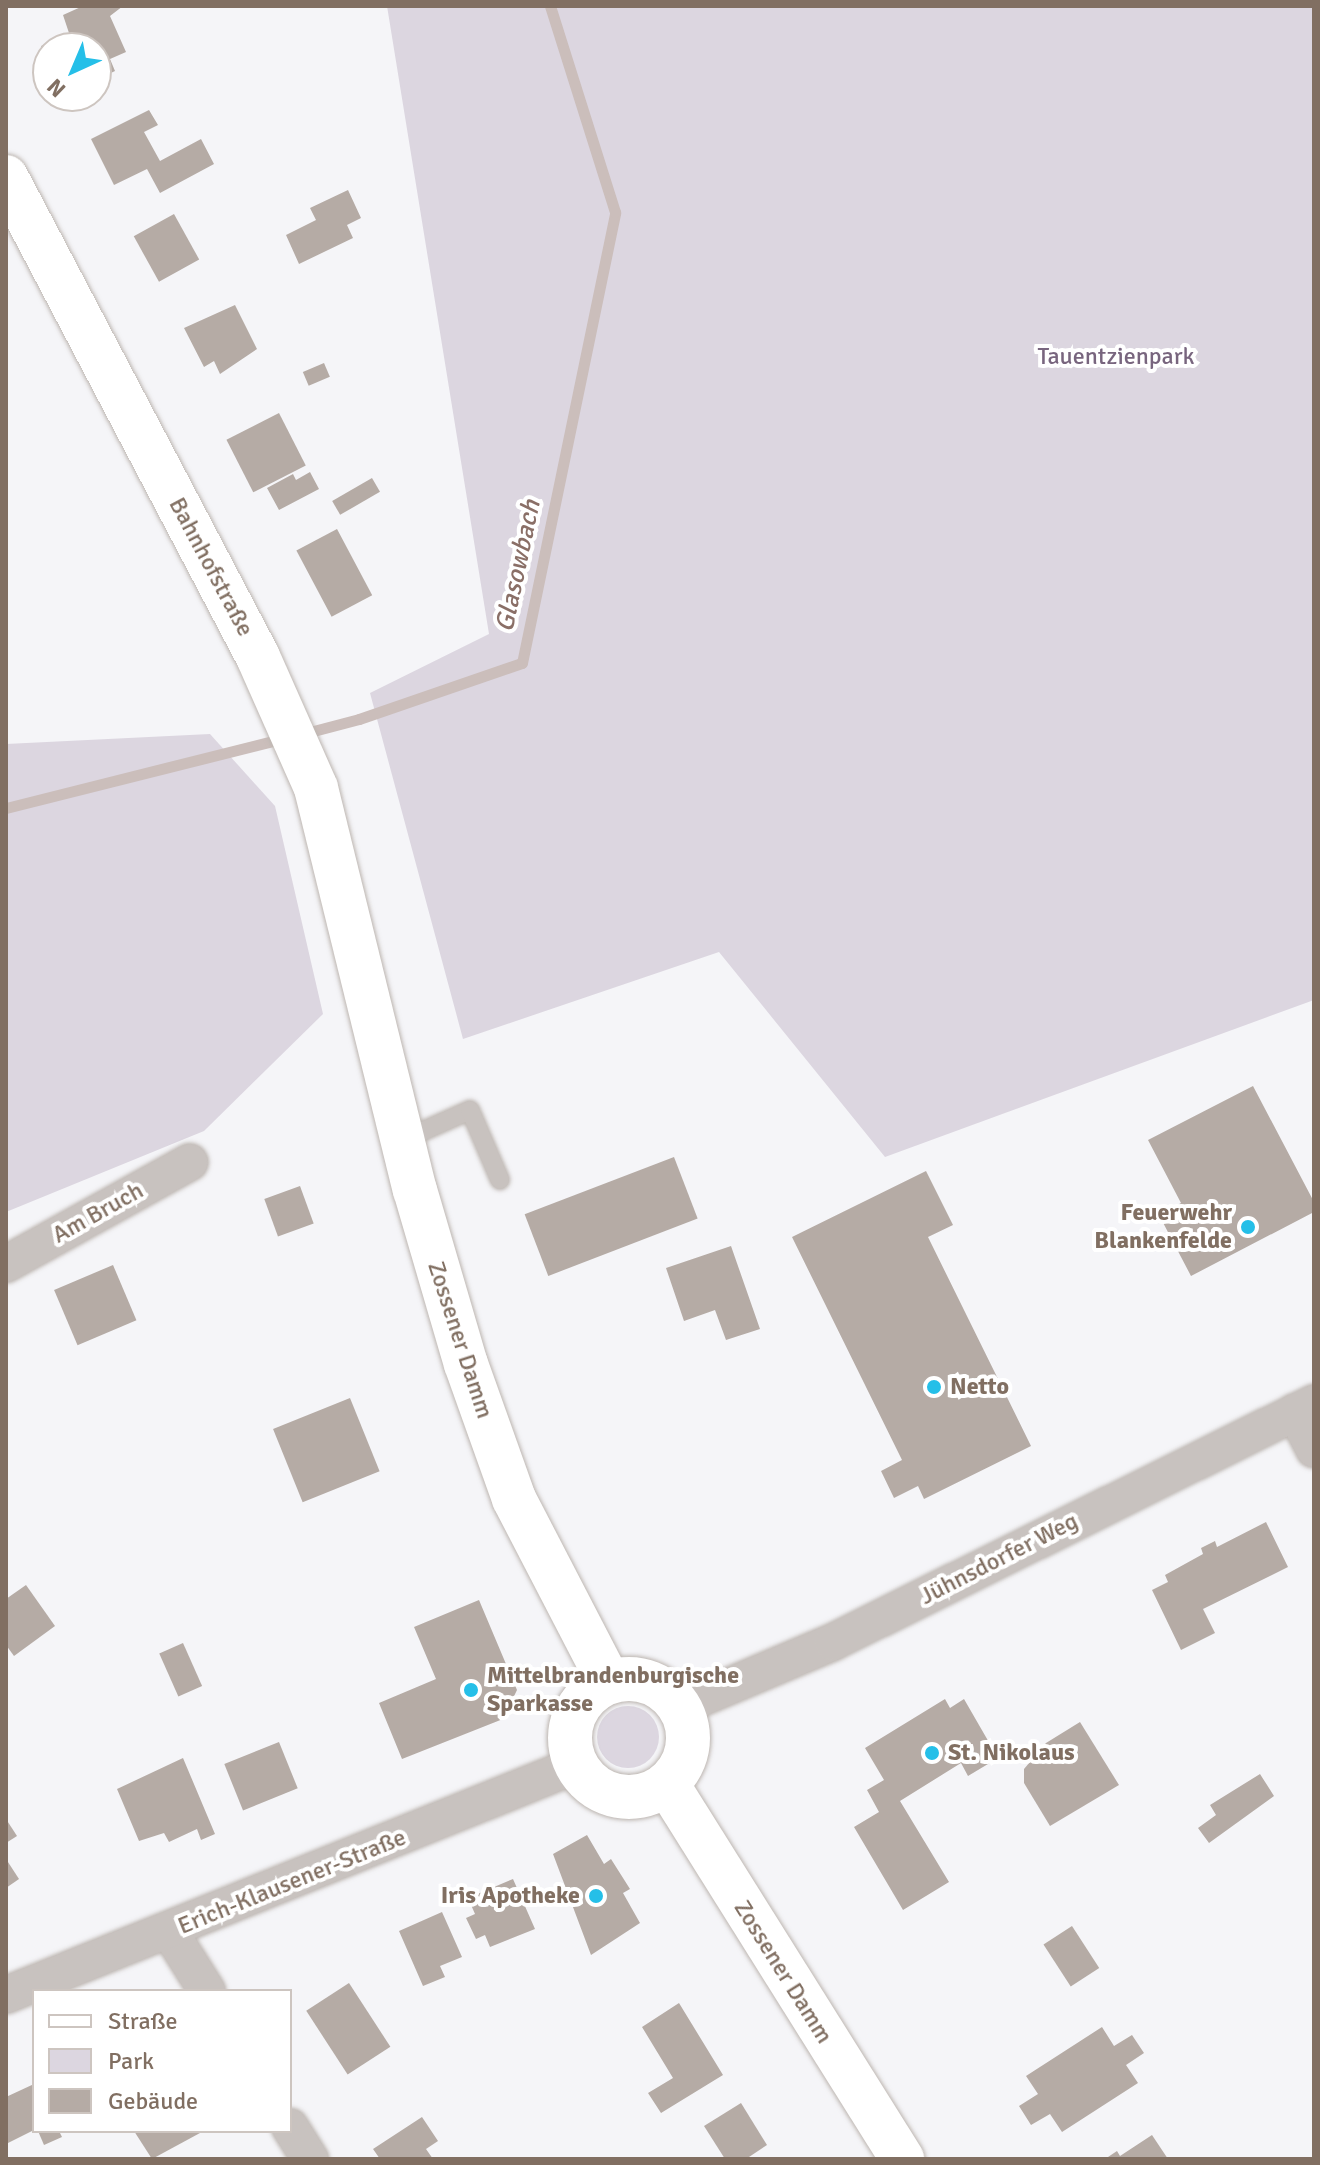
<!DOCTYPE html>
<meta charset="utf-8">
<style>
body{margin:0}
#map{position:relative;width:1320px;height:2165px;overflow:hidden;background:#f5f5f8;font-family:Signika,sans-serif}
div>[style]{position:absolute}
.green>*{inset:0;background:#dcd6e0}
.round{border-radius:50%}
.stream>*{height:11px;margin:-5.5px;padding:0 5.5px;transform-origin:5.5px;border-radius:5.5px;background:#cbbebb}
.building>*{inset:0;background:#b5aba5;transform-origin:0 0}
.roads{filter:drop-shadow(0 0 2px #bdb6b1) drop-shadow(0 0 2px #bdb6b1)}
.lane>*{height:18px;margin:-9px;padding:0 9px;transform-origin:9px;border-radius:9px;background:#c8c2bf}
.street>*{height:36px;margin:-18px;padding:0 18px;transform-origin:18px;border-radius:18px;background:#c8c2bf}
.secondary>*{height:44px;margin:-22px;padding:0 22px;transform-origin:22px;border-radius:22px;background:#fff}
.secondary>.ring{margin:-22px;padding:0;box-sizing:content-box;background:none;border:44px solid #fff;border-radius:50%}
.dots>*{width:22px;height:22px;translate:-50% -50%;box-sizing:border-box;border:4px solid #fff;border-radius:50%}
span{translate:-50% -50%;white-space:nowrap;text-align:center;line-height:1.15;-webkit-text-stroke:8px #fff;paint-order:stroke}
.park-label{font-size:24px;color:#78657e}
.street-label{font-size:24px;color:#816f62}
.poi-label{font-size:24px;color:#816f62;font-weight:700}
.right{translate:-100% -50%;text-align:right}
.left{translate:0 -50%;text-align:left}
.water-label{font-size:26px;color:#8a6f67;font-style:italic}
.frame{position:absolute;inset:0;border:8px solid #816f62;pointer-events:none}
.legend{position:absolute;left:32px;top:1989px;width:260px;height:144px;box-sizing:border-box;background:#fff;border:2px solid #cdc5c0;margin:0;padding:10px 14px;list-style:none;font-size:24px;color:#816f62}
.legend li{display:flex;align-items:center;gap:16px;height:40px}
.legend b{width:40px;border:2px solid #cdc5c0}
.north{position:absolute;left:32px;top:32px;width:80px;height:80px;box-sizing:border-box;background:#fff;border:2px solid #cdc5c0;border-radius:50%;rotate:224deg;font-size:22px;font-weight:700;line-height:32px;text-align:center;color:#816f62}
.north::after{content:'';display:block;margin:auto;width:28px;height:36px;background:#25bfe8;clip-path:polygon(50% 0,100% 100%,50% 72%,0 100%)}
</style>
<div id="map">
<div class="green">
<i style="clip-path:polygon(387px 6px,1314px 6px,1314px 1000px,885px 1157px,719px 952px,463px 1039px,370px 693px,489px 634px)"></i>
<i style="clip-path:polygon(210px 734px,275px 806px,323px 1014px,204px 1131px,6px 1212px,6px 744px)"></i>
<i class="round" style="left:597px;top:1706px;width:62px;height:62px"></i>
</div>
<div class="stream">
<i style="left:302px;top:734px;width:59px;rotate:-14.7deg"></i>
<i style="left:359px;top:719px;width:172px;rotate:-19deg"></i>
<i style="left:522px;top:663px;width:460px;rotate:-78.3deg"></i>
<i style="left:615px;top:212px;width:216px;rotate:-107.5deg"></i>
<i style="left:6px;top:808px;width:288px;rotate:-14.1deg"></i>
</div>
<div class="building">
<i style="clip-path:polygon(83px 6px,123px 6px,110px 16px,126px 52px,110px 59px,115px 71px,96px 80px,96px 48px,48px 48px,44px 53px,41px 46px,69px 33px,63px 15px)"></i>
<i style="clip-path:polygon(149px 110px,158px 125px,144px 132px,160px 161px,201px 139px,214px 164px,160px 193px,147px 169px,114px 185px,91px 139px)"></i>
<i style="clip-path:polygon(348px 190px,361px 218px,347px 225px,353px 238px,299px 264px,286px 235px,316px 220px,310px 208px)"></i>
<i style="left:174px;top:214px;width:52px;height:46px;rotate:61deg"></i>
<i style="clip-path:polygon(235px 305px,257px 349px,220px 374px,214px 361px,204px 367px,184px 328px)"></i>
<i style="left:324px;top:363px;width:15px;height:23px;rotate:67deg"></i>
<i style="left:279px;top:413px;width:59px;height:59px;rotate:63deg"></i>
<i style="clip-path:polygon(310px 472px,319px 489px,279px 510px,267px 488px,293px 474px,296px 480px)"></i>
<i style="left:372px;top:478px;width:16px;height:46px;rotate:60deg"></i>
<i style="left:337px;top:529px;width:75px;height:46px;rotate:62deg"></i>
<i style="clip-path:polygon(1253px 1086px,1314px 1202px,1314px 1212px,1191px 1276px,1159px 1215px,1181px 1203px,1148px 1140px)"></i>
<i style="left:674px;top:1157px;width:66px;height:160px;rotate:69deg"></i>
<i style="clip-path:polygon(926px 1171px,953px 1225px,928px 1237px,1031px 1446px,924px 1499px,918px 1486px,894px 1498px,881px 1471px,902px 1460px,792px 1237px)"></i>
<i style="left:300px;top:1186px;width:40px;height:38px;rotate:70deg"></i>
<i style="clip-path:polygon(731px 1246px,760px 1329px,726px 1340px,715px 1310px,684px 1321px,666px 1268px)"></i>
<i style="left:113px;top:1265px;width:60px;height:64px;rotate:67deg"></i>
<i style="left:350px;top:1398px;width:79px;height:83px;rotate:68deg"></i>
<i style="clip-path:polygon(1266px 1522px,1288px 1567px,1203px 1609px,1215px 1633px,1181px 1650px,1152px 1590px,1168px 1582px,1165px 1575px,1203px 1554px,1201px 1548px,1215px 1541px,1217px 1547px)"></i>
<i style="clip-path:polygon(26px 1585px,55px 1626px,14px 1656px,6px 1645px,6px 1599px)"></i>
<i style="clip-path:polygon(479px 1600px,517px 1690px,503px 1719px,402px 1759px,379px 1703px,436px 1679px,414px 1627px)"></i>
<i style="left:183px;top:1643px;width:47px;height:26px;rotate:66deg"></i>
<i style="clip-path:polygon(945px 1699px,950px 1708px,964px 1699px,998px 1758px,968px 1776px,961px 1763px,900px 1801px,949px 1882px,903px 1910px,854px 1827px,879px 1812px,867px 1790px,884px 1780px,865px 1748px)"></i>
<i style="clip-path:polygon(1080px 1722px,1119px 1785px,1050px 1826px,1024px 1783px,1024px 1769px,1046px 1743px)"></i>
<i style="left:279px;top:1742px;width:50px;height:59px;rotate:68deg"></i>
<i style="clip-path:polygon(183px 1758px,215px 1834px,201px 1840px,197px 1829px,169px 1842px,164px 1833px,139px 1841px,117px 1789px)"></i>
<i style="clip-path:polygon(1260px 1774px,1274px 1796px,1209px 1843px,1198px 1828px,1216px 1815px,1210px 1805px)"></i>
<i style="clip-path:polygon(6px 1819px,17px 1836px,6px 1843px)"></i>
<i style="clip-path:polygon(587px 1835px,604px 1864px,611px 1859px,630px 1889px,623px 1893px,640px 1923px,591px 1955px,553px 1854px)"></i>
<i style="clip-path:polygon(6px 1859px,19px 1879px,6px 1888px)"></i>
<i style="clip-path:polygon(513px 1879px,535px 1929px,490px 1947px,485px 1935px,476px 1939px,466px 1918px,475px 1914px,468px 1898px)"></i>
<i style="clip-path:polygon(442px 1912px,462px 1957px,440px 1966px,445px 1977px,423px 1986px,399px 1931px)"></i>
<i style="left:1072px;top:1926px;width:50px;height:34px;rotate:57deg"></i>
<i style="left:349px;top:1983px;width:76px;height:51px;rotate:57deg"></i>
<i style="clip-path:polygon(679px 2003px,723px 2075px,661px 2113px,648px 2093px,673px 2078px,642px 2027px)"></i>
<i style="clip-path:polygon(1102px 2027px,1114px 2046px,1132px 2035px,1144px 2053px,1126px 2065px,1138px 2083px,1062px 2132px,1050px 2114px,1031px 2125px,1019px 2106px,1038px 2094px,1026px 2076px)"></i>
<i style="clip-path:polygon(34px 2084px,34px 2130px,6px 2144px,6px 2097px)"></i>
<i style="clip-path:polygon(741px 2103px,767px 2145px,746px 2159px,725px 2159px,704px 2126px)"></i>
<i style="clip-path:polygon(422px 2117px,438px 2141px,426px 2149px,433px 2159px,380px 2159px,373px 2149px)"></i>
<i style="clip-path:polygon(38px 2131px,59px 2131px,62px 2137px,44px 2145px)"></i>
<i style="clip-path:polygon(134px 2131px,199px 2131px,200px 2133px,152px 2159px)"></i>
<i style="clip-path:polygon(1152px 2135px,1168px 2159px,1105px 2159px,1117px 2151px,1120px 2156px)"></i>
</div>
<div class="roads">
<div class="lane">
<i style="left:403px;top:1140px;width:73px;rotate:-24.1deg"></i>
<i style="left:470px;top:1110px;width:76px;rotate:66.8deg"></i>
</div>
<div class="street">
<i style="left:6px;top:1264px;width:210px;rotate:-29deg"></i>
<i style="left:1295px;top:1412px;width:42px;rotate:62.8deg"></i>
<i style="left:680px;top:1707px;width:166px;rotate:-23deg"></i>
<i style="left:833px;top:1642px;width:537px;rotate:-26.42deg"></i>
<i style="left:170px;top:1932px;width:70px;rotate:57.9deg"></i>
<i style="left:6px;top:1995px;width:615px;rotate:-21.97deg"></i>
<i style="left:290px;top:2127px;width:38px;rotate:58deg"></i>
</div>
<div class="secondary">
<i style="left:6px;top:177px;width:542px;rotate:62.3deg"></i>
<i style="left:258px;top:657px;width:143px;rotate:66.1deg"></i>
<i style="left:316px;top:788px;width:414px;rotate:76.2deg"></i>
<i style="left:415px;top:1190px;width:181px;rotate:73.7deg"></i>
<i style="left:466px;top:1364px;width:143px;rotate:70.4deg"></i>
<i style="left:514px;top:1499px;width:206px;rotate:62.6deg"></i>
<i class="ring" style="left:570px;top:1679px;width:74px;height:74px"></i>
<i style="left:667px;top:1784px;width:443px;rotate:57.9deg"></i>
</div>
</div>
<div class="dots">
<i style="left:1248px;top:1227px;background:#25bfe8"></i>
<i style="left:934px;top:1387px;background:#25bfe8"></i>
<i style="left:471px;top:1690px;background:#25bfe8"></i>
<i style="left:932px;top:1753px;background:#25bfe8"></i>
<i style="left:596px;top:1896px;background:#25bfe8"></i>
</div>
<div class="park-label">
<span style="left:1116px;top:357px">Tauentzienpark</span>
</div>
<div class="street-label">
<span style="left:211px;top:567px;rotate:62deg">Bahnhofstraße</span>
<span style="left:98px;top:1213px;rotate:-29deg">Am Bruch</span>
<span style="left:460px;top:1340px;rotate:72deg">Zossener Damm</span>
<span style="left:999px;top:1559px;rotate:-27deg">Jühnsdorfer Weg</span>
<span style="left:292px;top:1882px;rotate:-22deg">Erich-Klausener-Straße</span>
<span style="left:783px;top:1972px;rotate:58deg">Zossener Damm</span>
</div>
<div class="poi-label">
<span class="right" style="left:1232px;top:1227px">Feuerwehr<br>Blankenfelde</span>
<span class="left" style="left:950px;top:1387px">Netto</span>
<span class="left" style="left:487px;top:1690px">Mittelbrandenburgische<br>Sparkasse</span>
<span class="left" style="left:948px;top:1753px">St. Nikolaus</span>
<span class="right" style="left:580px;top:1896px">Iris Apotheke</span>
</div>
<div class="water-label">
<span style="left:519px;top:566px;rotate:-78deg">Glasowbach</span>
</div>
<div class="frame"></div>
<ul class="legend">
<li><b style="height:10px;background:#fff"></b>Straße</li>
<li><b style="height:22px;background:#dcd6e0"></b>Park</li>
<li><b style="height:22px;background:#b5aba5"></b>Gebäude</li>
</ul>
<div class="north">N</div>
</div>
